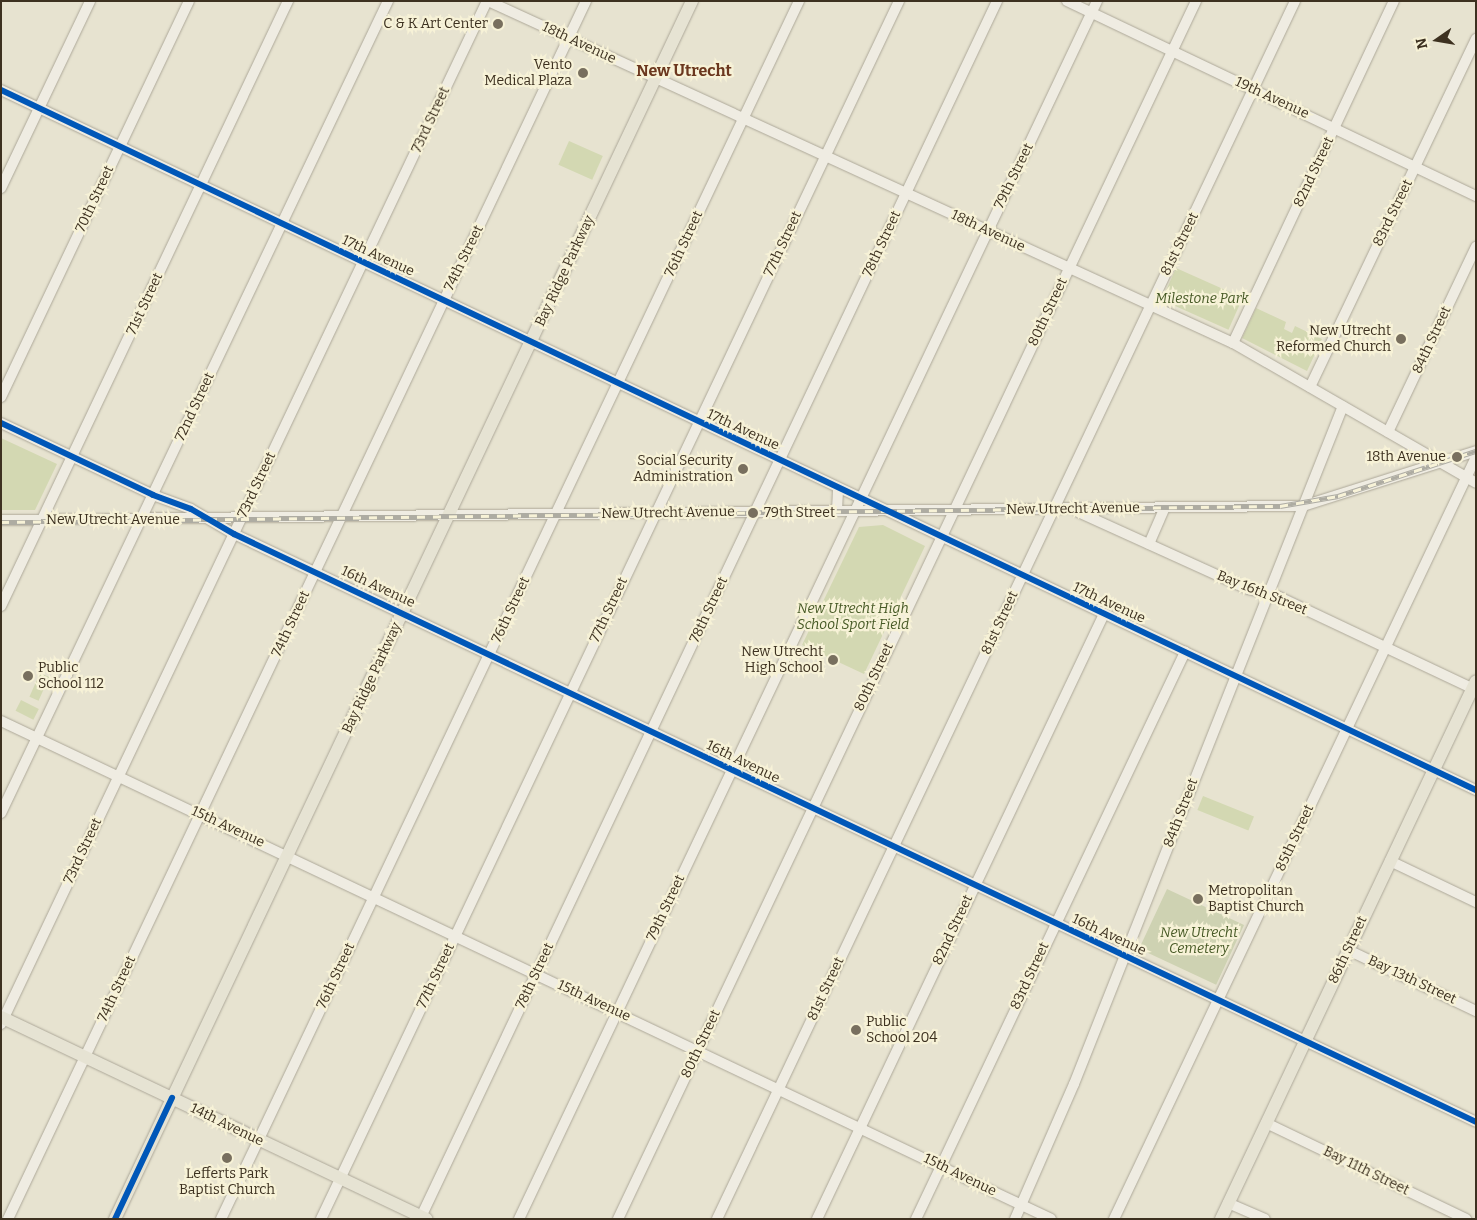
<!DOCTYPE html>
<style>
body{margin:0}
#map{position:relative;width:1477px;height:1220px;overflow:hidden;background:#e7e3d0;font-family:Bitter,serif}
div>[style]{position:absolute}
.green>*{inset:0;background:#d3d8b2;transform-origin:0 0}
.cemetery>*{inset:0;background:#ced2b2;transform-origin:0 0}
.roads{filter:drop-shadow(0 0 1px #ada899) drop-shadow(0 0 1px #ada899)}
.minor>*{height:10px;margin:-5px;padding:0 5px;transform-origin:5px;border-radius:5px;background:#efece2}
.major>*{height:12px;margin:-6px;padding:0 6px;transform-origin:6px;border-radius:6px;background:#e6e3d3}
.rail>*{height:4.5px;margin-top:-2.25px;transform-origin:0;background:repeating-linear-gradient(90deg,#f7f2d7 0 8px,#aeaca2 0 16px);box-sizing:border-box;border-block:1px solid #aeaca2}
.cycleway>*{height:6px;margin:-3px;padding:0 3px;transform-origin:3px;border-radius:3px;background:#0057b8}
.dots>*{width:14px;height:14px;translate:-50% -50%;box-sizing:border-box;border:2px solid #f7f2d7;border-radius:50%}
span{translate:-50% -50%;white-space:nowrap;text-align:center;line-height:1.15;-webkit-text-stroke:4.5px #f7f2d7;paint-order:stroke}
.poi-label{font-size:14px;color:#3d3120}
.right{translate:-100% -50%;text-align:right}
.left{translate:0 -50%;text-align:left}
.street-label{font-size:14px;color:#3d3120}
.park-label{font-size:14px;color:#475a26;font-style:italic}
.quarter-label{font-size:16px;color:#6b371e;font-weight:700}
.frame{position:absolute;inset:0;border:2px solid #3d3120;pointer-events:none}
.north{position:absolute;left:1412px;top:15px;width:50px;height:50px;-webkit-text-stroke:4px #f7f2d7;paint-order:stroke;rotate:257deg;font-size:14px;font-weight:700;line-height:20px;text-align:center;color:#3d3120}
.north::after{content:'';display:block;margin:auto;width:18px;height:22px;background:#3d3120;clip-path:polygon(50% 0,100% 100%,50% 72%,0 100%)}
</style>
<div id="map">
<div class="green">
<i style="left:569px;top:141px;width:37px;height:26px;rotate:24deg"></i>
<i style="left:1176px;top:268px;width:73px;height:35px;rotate:24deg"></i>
<i style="clip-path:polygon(1256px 308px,1286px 322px,1284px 329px,1292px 333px,1295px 326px,1322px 339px,1307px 371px,1242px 338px)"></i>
<i style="clip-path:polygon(1px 438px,57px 464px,35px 510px,1px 510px)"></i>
<i style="clip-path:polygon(883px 525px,925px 546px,864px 674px,802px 645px,859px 527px)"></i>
<i style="left:40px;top:673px;width:10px;height:26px;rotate:24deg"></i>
<i style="left:21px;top:700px;width:20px;height:12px;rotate:27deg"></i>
<i style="left:1203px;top:796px;width:55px;height:15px;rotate:22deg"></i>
</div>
<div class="cemetery">
<i style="left:1167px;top:889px;width:85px;height:66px;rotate:25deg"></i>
</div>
<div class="roads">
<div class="minor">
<i style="left:488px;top:1px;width:820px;rotate:24.66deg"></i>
<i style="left:1233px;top:343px;width:280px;rotate:29.9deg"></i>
<i style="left:1067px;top:1px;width:453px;rotate:25.5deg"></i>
<i style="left:1px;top:90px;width:1633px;rotate:25.39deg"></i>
<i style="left:1px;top:188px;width:207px;rotate:-64.5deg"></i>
<i style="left:1233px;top:343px;width:378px;rotate:-64.8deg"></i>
<i style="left:1310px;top:387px;width:386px;rotate:-64.5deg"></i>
<i style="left:1px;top:397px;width:438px;rotate:-64.6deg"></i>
<i style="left:1px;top:423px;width:168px;rotate:25.3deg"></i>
<i style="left:153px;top:495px;width:40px;rotate:20.2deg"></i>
<i style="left:191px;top:509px;width:50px;rotate:30.2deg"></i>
<i style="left:234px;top:534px;width:1374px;rotate:25.33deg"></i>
<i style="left:1388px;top:432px;width:205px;rotate:-64.6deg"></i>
<i style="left:837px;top:510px;width:22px;rotate:-87deg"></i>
<i style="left:1078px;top:512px;width:187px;rotate:24.4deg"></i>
<i style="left:1248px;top:589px;width:32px;rotate:14deg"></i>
<i style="left:1279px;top:597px;width:218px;rotate:25.3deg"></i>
<i style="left:1px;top:520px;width:1302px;rotate:-0.62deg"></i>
<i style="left:1303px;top:506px;width:182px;rotate:-17.6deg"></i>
<i style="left:1149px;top:544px;width:40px;rotate:-66.6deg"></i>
<i style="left:1px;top:606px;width:670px;rotate:-64.62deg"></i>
<i style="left:1px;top:721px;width:1162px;rotate:25.37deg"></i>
<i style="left:1px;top:813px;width:900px;rotate:-64.52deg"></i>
<i style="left:1390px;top:861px;width:95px;rotate:25.5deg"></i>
<i style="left:1348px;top:950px;width:142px;rotate:25.5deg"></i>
<i style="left:1px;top:1024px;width:1133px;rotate:-64.59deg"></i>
<i style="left:1266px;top:1123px;width:222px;rotate:25.6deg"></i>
<i style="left:1228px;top:1203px;width:40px;rotate:23.4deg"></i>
<i style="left:8px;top:1219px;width:1348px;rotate:-64.61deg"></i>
<i style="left:221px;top:1219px;width:1348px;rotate:-64.61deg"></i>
<i style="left:321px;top:1219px;width:1348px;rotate:-64.61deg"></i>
<i style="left:420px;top:1219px;width:1348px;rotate:-64.65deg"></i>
<i style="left:519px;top:1219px;width:1348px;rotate:-64.61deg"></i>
<i style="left:618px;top:1219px;width:1348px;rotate:-64.61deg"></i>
<i style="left:717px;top:1219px;width:1348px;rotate:-64.61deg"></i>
<i style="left:817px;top:1219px;width:670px;rotate:-64.62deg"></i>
<i style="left:916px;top:1219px;width:628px;rotate:-64.62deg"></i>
<i style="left:1015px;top:1219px;width:147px;rotate:-66.4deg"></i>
<i style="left:1074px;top:1084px;width:729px;rotate:-68.36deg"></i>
<i style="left:1114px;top:1219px;width:844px;rotate:-64.59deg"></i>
</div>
<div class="major">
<i style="left:1px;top:1017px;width:471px;rotate:25.4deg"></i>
<i style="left:115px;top:1219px;width:1348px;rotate:-64.65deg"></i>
<i style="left:1221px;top:1219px;width:595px;rotate:-64.64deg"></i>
</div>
</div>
<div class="rail">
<i style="left:1px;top:522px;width:1279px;rotate:-0.72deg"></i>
<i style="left:1280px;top:506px;width:59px;rotate:-9.8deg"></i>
<i style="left:1338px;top:496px;width:145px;rotate:-18.1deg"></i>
</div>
<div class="cycleway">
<i style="left:1px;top:90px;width:1633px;rotate:25.39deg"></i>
<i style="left:1px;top:423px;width:168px;rotate:25.3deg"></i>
<i style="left:153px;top:495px;width:40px;rotate:20.2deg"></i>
<i style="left:191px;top:509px;width:50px;rotate:30.2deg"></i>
<i style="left:234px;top:534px;width:1374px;rotate:25.33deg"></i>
<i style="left:115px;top:1219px;width:134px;rotate:-64.8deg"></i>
</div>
<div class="dots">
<i style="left:498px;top:24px;background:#786f5e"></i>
<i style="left:583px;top:73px;background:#786f5e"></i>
<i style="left:1401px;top:339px;background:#786f5e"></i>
<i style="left:1457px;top:457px;background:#786f5e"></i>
<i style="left:743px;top:469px;background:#786f5e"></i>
<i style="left:753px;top:513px;background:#786f5e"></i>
<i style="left:833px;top:660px;background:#786f5e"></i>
<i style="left:28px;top:676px;background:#786f5e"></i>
<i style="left:1198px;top:899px;background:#786f5e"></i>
<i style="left:856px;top:1030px;background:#786f5e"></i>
<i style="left:227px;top:1158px;background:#786f5e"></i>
</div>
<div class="poi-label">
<span class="right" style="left:488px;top:24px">C &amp; K Art Center</span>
<span class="right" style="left:572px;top:73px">Vento<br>Medical Plaza</span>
<span class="right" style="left:1391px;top:339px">New Utrecht<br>Reformed Church</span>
<span class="right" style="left:1446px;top:457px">18th Avenue</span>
<span class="right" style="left:733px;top:469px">Social Security<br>Administration</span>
<span class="left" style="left:764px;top:513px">79th Street</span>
<span class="right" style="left:823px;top:660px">New Utrecht<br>High School</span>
<span class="left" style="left:38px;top:676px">Public<br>School 112</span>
<span class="left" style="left:1208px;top:899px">Metropolitan<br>Baptist Church</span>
<span class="left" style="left:866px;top:1030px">Public<br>School 204</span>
<span style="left:227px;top:1182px">Lefferts Park<br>Baptist Church</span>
</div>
<div class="street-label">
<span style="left:579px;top:43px;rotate:25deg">18th Avenue</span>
<span style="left:1272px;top:98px;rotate:25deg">19th Avenue</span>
<span style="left:431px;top:120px;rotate:-65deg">73rd Street</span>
<span style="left:1314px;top:172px;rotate:-65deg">82nd Street</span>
<span style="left:1014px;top:176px;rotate:-64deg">79th Street</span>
<span style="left:95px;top:199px;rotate:-65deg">70th Street</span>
<span style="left:1393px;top:213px;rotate:-64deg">83rd Street</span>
<span style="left:988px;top:231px;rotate:25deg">18th Avenue</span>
<span style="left:684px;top:244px;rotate:-65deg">76th Street</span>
<span style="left:783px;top:244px;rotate:-65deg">77th Street</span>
<span style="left:882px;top:244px;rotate:-65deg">78th Street</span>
<span style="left:1180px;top:244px;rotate:-64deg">81st Street</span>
<span style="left:378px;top:256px;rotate:25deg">17th Avenue</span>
<span style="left:464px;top:258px;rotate:-64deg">74th Street</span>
<span style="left:565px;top:271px;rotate:-65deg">Bay Ridge Parkway</span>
<span style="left:145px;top:304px;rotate:-65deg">71st Street</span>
<span style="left:1048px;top:312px;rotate:-65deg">80th Street</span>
<span style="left:1432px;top:340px;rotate:-65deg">84th Street</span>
<span style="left:195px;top:407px;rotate:-65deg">72nd Street</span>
<span style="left:743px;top:430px;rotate:25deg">17th Avenue</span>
<span style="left:257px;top:485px;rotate:-65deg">73rd Street</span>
<span style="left:1073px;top:509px;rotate:-1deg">New Utrecht Avenue</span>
<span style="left:668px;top:513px;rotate:-1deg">New Utrecht Avenue</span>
<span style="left:113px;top:520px">New Utrecht Avenue</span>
<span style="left:378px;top:587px;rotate:25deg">16th Avenue</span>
<span style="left:1262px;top:593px;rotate:22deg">Bay 16th Street</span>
<span style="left:1109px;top:603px;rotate:25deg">17th Avenue</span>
<span style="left:511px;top:610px;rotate:-65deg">76th Street</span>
<span style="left:609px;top:610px;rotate:-65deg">77th Street</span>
<span style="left:709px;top:610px;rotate:-65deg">78th Street</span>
<span style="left:1000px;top:623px;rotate:-65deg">81st Street</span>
<span style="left:291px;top:624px;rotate:-65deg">74th Street</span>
<span style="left:874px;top:677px;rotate:-65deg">80th Street</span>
<span style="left:372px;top:678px;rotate:-65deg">Bay Ridge Parkway</span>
<span style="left:743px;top:762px;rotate:26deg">16th Avenue</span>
<span style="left:1181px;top:813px;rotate:-69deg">84th Street</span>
<span style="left:228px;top:827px;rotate:25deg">15th Avenue</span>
<span style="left:1295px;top:838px;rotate:-65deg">85th Street</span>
<span style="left:83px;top:851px;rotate:-65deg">73rd Street</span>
<span style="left:666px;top:908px;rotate:-65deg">79th Street</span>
<span style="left:953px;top:930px;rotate:-65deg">82nd Street</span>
<span style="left:1109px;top:935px;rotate:25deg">16th Avenue</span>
<span style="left:1348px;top:950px;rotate:-65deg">86th Street</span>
<span style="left:336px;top:976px;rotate:-65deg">76th Street</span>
<span style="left:436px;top:976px;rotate:-65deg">77th Street</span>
<span style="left:535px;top:976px;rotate:-65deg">78th Street</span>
<span style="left:1030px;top:976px;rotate:-65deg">83rd Street</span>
<span style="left:1412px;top:980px;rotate:25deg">Bay 13th Street</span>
<span style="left:117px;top:989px;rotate:-65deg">74th Street</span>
<span style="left:826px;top:989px;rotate:-65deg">81st Street</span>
<span style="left:594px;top:1001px;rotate:25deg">15th Avenue</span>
<span style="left:701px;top:1044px;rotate:-65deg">80th Street</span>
<span style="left:227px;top:1125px;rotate:26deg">14th Avenue</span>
<span style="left:1366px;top:1171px;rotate:26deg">Bay 11th Street</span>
<span style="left:960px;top:1175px;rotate:26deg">15th Avenue</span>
</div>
<div class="park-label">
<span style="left:1202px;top:299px">Milestone Park</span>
<span style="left:853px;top:617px">New Utrecht High<br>School Sport Field</span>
<span style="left:1199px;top:941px">New Utrecht<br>Cemetery</span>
</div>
<div class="quarter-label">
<span style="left:684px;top:71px">New Utrecht</span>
</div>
<div class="frame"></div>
<div class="north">N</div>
</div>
